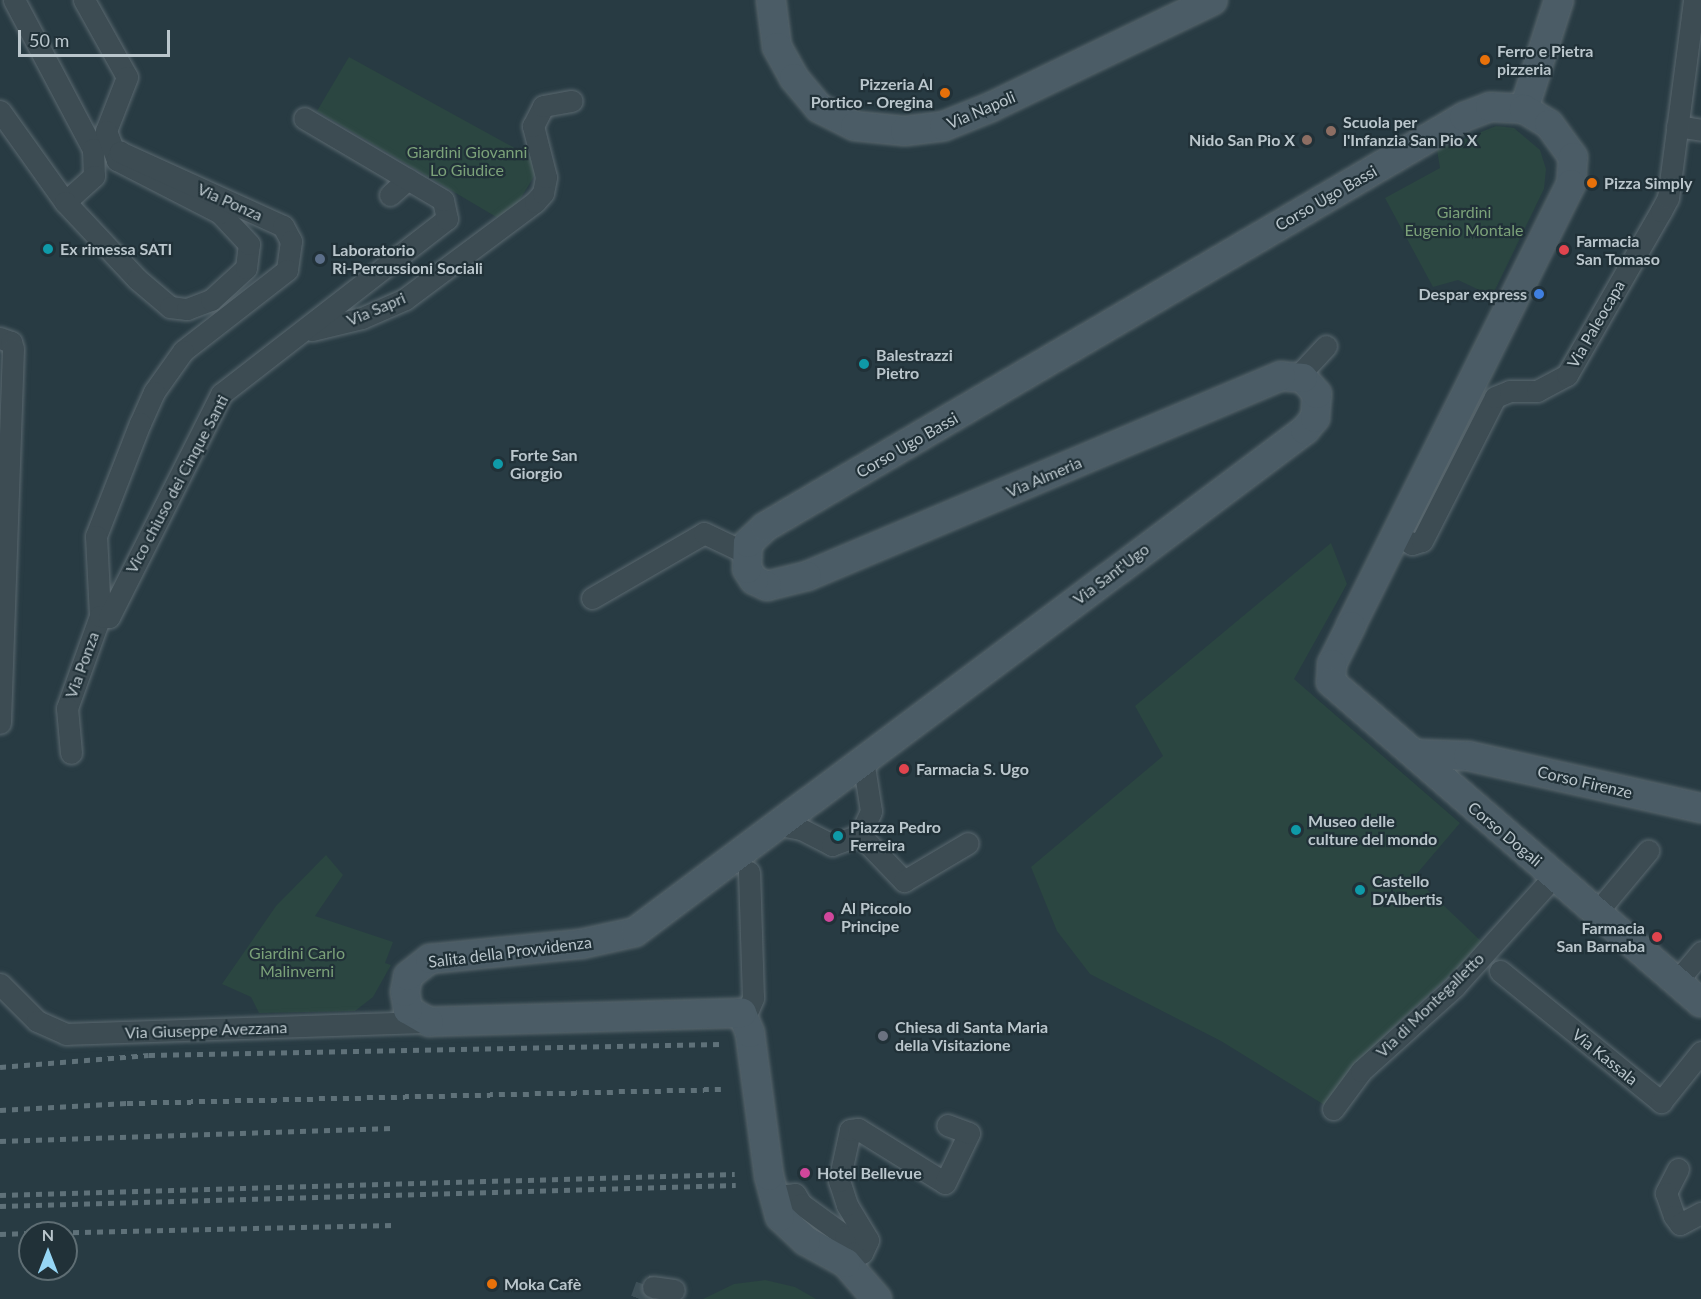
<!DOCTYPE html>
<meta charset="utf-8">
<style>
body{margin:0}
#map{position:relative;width:1701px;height:1299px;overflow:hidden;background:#283b43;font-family:Lato,sans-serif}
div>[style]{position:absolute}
.green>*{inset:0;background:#2b4641}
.street-tunnel>*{height:21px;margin-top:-10.5px;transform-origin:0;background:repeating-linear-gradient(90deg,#3e5058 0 21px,transparent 0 31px)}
.roads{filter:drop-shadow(0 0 2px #5b6970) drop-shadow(0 0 2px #5b6970)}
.street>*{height:21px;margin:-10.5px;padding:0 10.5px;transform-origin:10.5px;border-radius:10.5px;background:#3d4c53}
.secondary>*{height:28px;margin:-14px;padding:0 14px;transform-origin:14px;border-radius:14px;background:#4b5c66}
.rail>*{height:4.5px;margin-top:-2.25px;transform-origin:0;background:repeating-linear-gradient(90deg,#5f7179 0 6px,transparent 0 12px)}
.dots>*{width:16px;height:16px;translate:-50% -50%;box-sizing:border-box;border:3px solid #213138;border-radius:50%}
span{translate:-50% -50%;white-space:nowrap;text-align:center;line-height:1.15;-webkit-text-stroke:4.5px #213138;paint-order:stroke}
.poi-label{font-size:16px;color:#bac6cc;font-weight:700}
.left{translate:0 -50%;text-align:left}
.right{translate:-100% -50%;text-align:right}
.street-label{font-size:16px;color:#bac6cc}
.park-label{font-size:16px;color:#7ba179}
.north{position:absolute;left:18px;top:1221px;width:60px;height:60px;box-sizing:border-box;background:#213138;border:2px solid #5e6d73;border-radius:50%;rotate:0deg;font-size:16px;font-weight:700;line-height:24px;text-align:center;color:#bac6cc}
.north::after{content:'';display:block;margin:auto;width:21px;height:27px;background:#96d6f5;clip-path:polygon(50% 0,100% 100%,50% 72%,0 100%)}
.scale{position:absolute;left:18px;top:30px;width:152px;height:27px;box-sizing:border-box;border:3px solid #bac6cc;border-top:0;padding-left:8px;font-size:18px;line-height:21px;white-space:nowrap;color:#bac6cc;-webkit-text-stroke:4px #213138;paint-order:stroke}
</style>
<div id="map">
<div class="green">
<i style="clip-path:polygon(349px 57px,533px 158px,536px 173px,513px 211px,498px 218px,317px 111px)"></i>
<i style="clip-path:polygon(1496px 126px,1514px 128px,1540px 150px,1546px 169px,1544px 189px,1492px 296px,1458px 280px,1433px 287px,1385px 198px,1440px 168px,1437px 150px)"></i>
<i style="clip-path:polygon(1331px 543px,1347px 584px,1294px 679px,1460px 823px,1414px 877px,1484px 944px,1387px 1033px,1326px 1106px,1221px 1041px,1090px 974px,1057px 931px,1031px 867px,1163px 756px,1135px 706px)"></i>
<i style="clip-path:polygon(326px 855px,343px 875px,315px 916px,393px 942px,385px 963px,391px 965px,373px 997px,355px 1011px,259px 1013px,251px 997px,222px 984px,276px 906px)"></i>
<i style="clip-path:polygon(765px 1280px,795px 1287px,816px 1299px,703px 1299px,734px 1284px)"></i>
</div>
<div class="street-tunnel">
<i style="left:641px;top:1299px;width:15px;rotate:-70deg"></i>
<i style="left:646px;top:1285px;width:7px;rotate:16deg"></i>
</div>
<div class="roads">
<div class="street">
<i style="left:14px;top:0;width:169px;rotate:62.1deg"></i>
<i style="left:93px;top:149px;width:27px;rotate:88deg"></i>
<i style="left:94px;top:176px;width:39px;rotate:138deg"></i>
<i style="left:84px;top:0;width:88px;rotate:60.8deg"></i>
<i style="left:127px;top:77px;width:58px;rotate:111.3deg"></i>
<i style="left:106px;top:131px;width:31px;rotate:69deg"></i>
<i style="left:0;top:111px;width:112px;rotate:54.5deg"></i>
<i style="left:65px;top:202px;width:105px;rotate:46.9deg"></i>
<i style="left:137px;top:279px;width:43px;rotate:40.3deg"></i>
<i style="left:170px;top:307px;width:17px;rotate:7deg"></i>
<i style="left:187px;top:309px;width:26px;rotate:-21deg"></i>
<i style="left:211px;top:300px;width:47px;rotate:-42.4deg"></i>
<i style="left:246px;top:268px;width:24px;rotate:-83deg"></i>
<i style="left:249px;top:244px;width:42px;rotate:-133.1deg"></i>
<i style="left:220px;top:213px;width:116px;rotate:-152.8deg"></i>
<i style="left:117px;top:160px;width:9px;rotate:-69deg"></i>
<i style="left:120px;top:152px;width:179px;rotate:24.4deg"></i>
<i style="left:283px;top:226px;width:17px;rotate:62deg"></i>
<i style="left:291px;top:241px;width:29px;rotate:98deg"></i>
<i style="left:287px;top:270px;width:132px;rotate:142.1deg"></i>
<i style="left:183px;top:351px;width:50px;rotate:125.3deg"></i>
<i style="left:154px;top:392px;width:34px;rotate:114deg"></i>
<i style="left:140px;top:423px;width:121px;rotate:111.3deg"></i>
<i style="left:96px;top:536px;width:80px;rotate:87.1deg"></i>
<i style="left:100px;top:616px;width:98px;rotate:109.7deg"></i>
<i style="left:67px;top:708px;width:45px;rotate:84.9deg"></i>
<i style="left:1677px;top:126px;width:24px;rotate:9deg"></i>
<i style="left:390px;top:195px;width:24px;rotate:-42deg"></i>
<i style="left:312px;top:330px;width:51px;rotate:-13.5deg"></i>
<i style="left:362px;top:318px;width:47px;rotate:-23.8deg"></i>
<i style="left:405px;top:299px;width:162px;rotate:-36.7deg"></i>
<i style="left:535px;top:202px;width:12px;rotate:-48deg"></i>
<i style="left:543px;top:193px;width:16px;rotate:-79deg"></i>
<i style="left:546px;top:177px;width:53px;rotate:-104.3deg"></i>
<i style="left:533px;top:126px;width:22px;rotate:-63deg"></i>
<i style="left:543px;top:106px;width:29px;rotate:-10deg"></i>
<i style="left:0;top:338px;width:12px;rotate:20deg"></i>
<i style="left:11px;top:342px;width:7px;rotate:74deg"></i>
<i style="left:13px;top:349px;width:374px;rotate:92deg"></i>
<i style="left:1298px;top:376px;width:41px;rotate:-47deg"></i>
<i style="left:1397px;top:534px;width:18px;rotate:34deg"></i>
<i style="left:1412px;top:544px;width:10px;rotate:-17deg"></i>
<i style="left:1422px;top:541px;width:161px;rotate:-63.1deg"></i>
<i style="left:1495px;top:397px;width:16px;rotate:-22deg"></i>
<i style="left:1510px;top:391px;width:27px"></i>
<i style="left:1537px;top:391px;width:34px;rotate:-28deg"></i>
<i style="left:1567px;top:375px;width:189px;rotate:-60.2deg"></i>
<i style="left:1661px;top:211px;width:15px;rotate:-62deg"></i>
<i style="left:1668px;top:198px;width:200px;rotate:-82.5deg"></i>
<i style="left:592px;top:598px;width:129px;rotate:-30.1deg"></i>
<i style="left:704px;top:533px;width:47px;rotate:25.5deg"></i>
<i style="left:100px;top:616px;width:9px;rotate:6deg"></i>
<i style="left:109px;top:617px;width:250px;rotate:-63.3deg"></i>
<i style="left:221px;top:394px;width:286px;rotate:-37.8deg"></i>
<i style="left:447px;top:219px;width:19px;rotate:-102deg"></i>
<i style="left:443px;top:200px;width:161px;rotate:-149.5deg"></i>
<i style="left:780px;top:825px;width:21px;rotate:11deg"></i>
<i style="left:801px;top:829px;width:35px;rotate:27deg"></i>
<i style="left:832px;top:845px;width:30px;rotate:-20deg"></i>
<i style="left:860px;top:835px;width:26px;rotate:-65deg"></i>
<i style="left:871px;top:811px;width:52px;rotate:-98.9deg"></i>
<i style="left:860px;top:835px;width:64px;rotate:46.3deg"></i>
<i style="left:904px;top:881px;width:74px;rotate:-30.7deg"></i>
<i style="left:1597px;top:912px;width:80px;rotate:-50.1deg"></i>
<i style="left:1500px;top:971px;width:208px;rotate:39.1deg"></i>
<i style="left:1661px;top:1102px;width:64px;rotate:-51.3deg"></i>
<i style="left:1677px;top:981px;width:38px;rotate:-50deg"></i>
<i style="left:0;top:984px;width:52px;rotate:45deg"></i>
<i style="left:37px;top:1021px;width:32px;rotate:24deg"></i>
<i style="left:66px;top:1034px;width:363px;rotate:-1.9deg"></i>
<i style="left:745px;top:1017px;width:21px;rotate:-67deg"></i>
<i style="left:753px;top:998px;width:126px;rotate:-91.8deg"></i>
<i style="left:1333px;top:1109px;width:47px;rotate:-53.6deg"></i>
<i style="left:1361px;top:1071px;width:127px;rotate:-42.1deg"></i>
<i style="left:1455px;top:986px;width:148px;rotate:-48deg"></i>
<i style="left:1678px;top:1169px;width:27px;rotate:117deg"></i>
<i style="left:1666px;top:1193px;width:24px;rotate:71deg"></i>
<i style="left:1674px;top:1216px;width:10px;rotate:53deg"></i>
<i style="left:1680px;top:1224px;width:24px;rotate:-28deg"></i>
<i style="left:774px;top:1196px;width:21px;rotate:-5deg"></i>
<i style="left:795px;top:1194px;width:12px;rotate:59deg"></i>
<i style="left:801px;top:1204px;width:54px;rotate:36deg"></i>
<i style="left:845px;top:1236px;width:19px;rotate:58deg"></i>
<i style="left:855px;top:1252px;width:7px;rotate:8deg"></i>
<i style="left:862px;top:1253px;width:14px;rotate:-65deg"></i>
<i style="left:868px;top:1240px;width:41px;rotate:-121deg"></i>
<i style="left:847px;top:1205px;width:25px;rotate:-108deg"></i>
<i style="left:839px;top:1181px;width:52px;rotate:-77.8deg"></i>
<i style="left:850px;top:1130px;width:8px;rotate:-7deg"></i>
<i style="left:858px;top:1129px;width:102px;rotate:31.8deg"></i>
<i style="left:945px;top:1183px;width:55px;rotate:-64.4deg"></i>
<i style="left:969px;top:1133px;width:23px;rotate:-160deg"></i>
<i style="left:653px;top:1287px;width:21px;rotate:8deg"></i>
</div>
<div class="secondary">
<i style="left:771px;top:0;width:47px;rotate:82.7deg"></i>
<i style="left:777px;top:47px;width:35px;rotate:61deg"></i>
<i style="left:794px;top:78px;width:39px;rotate:50deg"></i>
<i style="left:819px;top:108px;width:40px;rotate:26.6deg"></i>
<i style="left:855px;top:126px;width:50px;rotate:5.7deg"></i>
<i style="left:905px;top:131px;width:39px;rotate:-7deg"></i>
<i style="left:944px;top:126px;width:51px;rotate:-22deg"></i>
<i style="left:991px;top:107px;width:246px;rotate:-25.7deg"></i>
<i style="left:1524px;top:109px;width:114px;rotate:-72.2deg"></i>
<i style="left:1416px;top:754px;width:52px;rotate:2.2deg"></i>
<i style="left:1468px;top:756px;width:239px;rotate:12.6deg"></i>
<i style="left:877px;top:1299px;width:48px;rotate:-130.7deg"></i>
<i style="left:846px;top:1263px;width:46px;rotate:-151.2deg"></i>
<i style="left:806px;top:1241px;width:35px;rotate:-137deg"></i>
<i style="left:780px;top:1217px;width:42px;rotate:-105deg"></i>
<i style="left:769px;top:1176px;width:144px;rotate:-97.6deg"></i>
<i style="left:750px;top:1033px;width:22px;rotate:-112deg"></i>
<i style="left:742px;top:1013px;width:313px;rotate:178.4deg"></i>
<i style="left:429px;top:1022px;width:24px;rotate:-150deg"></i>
<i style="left:408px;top:1010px;width:18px;rotate:-99deg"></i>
<i style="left:405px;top:992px;width:16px;rotate:-79deg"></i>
<i style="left:408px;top:976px;width:28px;rotate:-38deg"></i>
<i style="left:430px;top:959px;width:152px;rotate:-5.7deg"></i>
<i style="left:581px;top:944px;width:55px;rotate:-12.5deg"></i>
<i style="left:635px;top:932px;width:837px;rotate:-36.84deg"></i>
<i style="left:1305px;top:430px;width:16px;rotate:-50deg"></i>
<i style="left:1315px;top:418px;width:24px;rotate:-85deg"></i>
<i style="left:1317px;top:394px;width:21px;rotate:-131deg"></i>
<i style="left:1303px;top:378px;width:22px;rotate:-175deg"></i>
<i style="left:1281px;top:376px;width:514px;rotate:157.12deg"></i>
<i style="left:807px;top:576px;width:41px;rotate:166deg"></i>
<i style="left:767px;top:586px;width:14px;rotate:-155deg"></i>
<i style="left:754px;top:580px;width:13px;rotate:-122deg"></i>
<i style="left:747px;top:569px;width:26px;rotate:-88deg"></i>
<i style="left:748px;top:543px;width:23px;rotate:-43deg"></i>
<i style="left:765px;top:527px;width:810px;rotate:-30.39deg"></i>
<i style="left:1464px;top:117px;width:28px;rotate:-21deg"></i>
<i style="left:1490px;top:107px;width:34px;rotate:3deg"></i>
<i style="left:1524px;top:109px;width:29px;rotate:31deg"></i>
<i style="left:1549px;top:124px;width:41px;rotate:54deg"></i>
<i style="left:1573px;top:157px;width:27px;rotate:94deg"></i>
<i style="left:1571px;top:184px;width:494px;rotate:116.5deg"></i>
<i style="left:1351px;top:626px;width:42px;rotate:116.6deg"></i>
<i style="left:1332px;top:664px;width:18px;rotate:93deg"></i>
<i style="left:1331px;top:682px;width:489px;rotate:40.9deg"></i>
</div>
</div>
<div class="rail">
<i style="left:0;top:1067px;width:149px;rotate:-4.6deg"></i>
<i style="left:149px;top:1055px;width:572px;rotate:-1.1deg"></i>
<i style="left:0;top:1110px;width:127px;rotate:-3.2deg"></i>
<i style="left:127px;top:1103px;width:597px;rotate:-1.34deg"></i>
<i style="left:0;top:1141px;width:393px;rotate:-1.9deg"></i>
<i style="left:0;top:1195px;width:735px;rotate:-1.64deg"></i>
<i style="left:0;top:1206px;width:736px;rotate:-1.63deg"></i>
<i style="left:37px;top:1233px;width:357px;rotate:-1.3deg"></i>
<i style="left:0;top:1234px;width:30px;rotate:-2deg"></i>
</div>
<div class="dots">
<i style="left:1485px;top:60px;background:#e8710a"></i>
<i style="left:945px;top:93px;background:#e8710a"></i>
<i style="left:1331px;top:131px;background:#8d6e63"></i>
<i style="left:1307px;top:140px;background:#8d6e63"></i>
<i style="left:1592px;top:183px;background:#e8710a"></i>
<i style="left:48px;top:249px;background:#0f9aa8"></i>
<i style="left:1564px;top:250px;background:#e0444e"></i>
<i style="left:320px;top:259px;background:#5c6f8a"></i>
<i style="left:1539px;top:294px;background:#3f7fe0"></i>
<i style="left:864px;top:364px;background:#0f9aa8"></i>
<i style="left:498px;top:464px;background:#0f9aa8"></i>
<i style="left:904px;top:769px;background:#e0444e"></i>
<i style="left:1296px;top:830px;background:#0f9aa8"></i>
<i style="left:838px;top:836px;background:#0f9aa8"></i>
<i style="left:1360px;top:890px;background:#0f9aa8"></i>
<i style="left:829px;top:917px;background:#d1479c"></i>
<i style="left:1657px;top:937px;background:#e0444e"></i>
<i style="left:883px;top:1036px;background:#6b7280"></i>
<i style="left:805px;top:1173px;background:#d1479c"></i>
<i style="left:492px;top:1284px;background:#e8710a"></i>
</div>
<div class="poi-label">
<span class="left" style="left:1497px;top:60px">Ferro e Pietra<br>pizzeria</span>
<span class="right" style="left:933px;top:93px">Pizzeria Al<br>Portico - Oregina</span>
<span class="left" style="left:1343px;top:131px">Scuola per<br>l'Infanzia San Pio X</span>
<span class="right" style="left:1295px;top:140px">Nido San Pio X</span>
<span class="left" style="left:1604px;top:183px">Pizza Simply</span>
<span class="left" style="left:1576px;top:250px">Farmacia<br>San Tomaso</span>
<span class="left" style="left:60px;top:249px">Ex rimessa SATI</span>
<span class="left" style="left:332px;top:259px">Laboratorio<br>Ri-Percussioni Sociali</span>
<span class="right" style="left:1527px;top:294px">Despar express</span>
<span class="left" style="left:876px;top:364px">Balestrazzi<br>Pietro</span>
<span class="left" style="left:510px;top:464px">Forte San<br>Giorgio</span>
<span class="left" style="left:916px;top:769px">Farmacia S. Ugo</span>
<span class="left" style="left:1308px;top:830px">Museo delle<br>culture del mondo</span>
<span class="left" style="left:850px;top:836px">Piazza Pedro<br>Ferreira</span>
<span class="left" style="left:1372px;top:890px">Castello<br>D'Albertis</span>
<span class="left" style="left:841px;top:917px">Al Piccolo<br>Principe</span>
<span class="right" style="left:1645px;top:937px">Farmacia<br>San Barnaba</span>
<span class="left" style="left:895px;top:1036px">Chiesa di Santa Maria<br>della Visitazione</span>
<span class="left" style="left:817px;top:1173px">Hotel Bellevue</span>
<span class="left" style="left:504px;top:1284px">Moka Cafè</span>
</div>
<div class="street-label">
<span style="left:981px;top:110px;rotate:-23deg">Via Napoli</span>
<span style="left:1326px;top:198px;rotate:-30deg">Corso Ugo Bassi</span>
<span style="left:230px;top:202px;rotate:24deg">Via Ponza</span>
<span style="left:376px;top:309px;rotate:-23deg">Via Sapri</span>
<span style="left:1596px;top:324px;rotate:-60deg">Via Paleocapa</span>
<span style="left:907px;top:445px;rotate:-30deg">Corso Ugo Bassi</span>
<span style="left:1044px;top:477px;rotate:-23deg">Via Almeria</span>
<span style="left:177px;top:484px;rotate:-62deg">Vico chiuso dei Cinque Santi</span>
<span style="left:1111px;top:574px;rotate:-37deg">Via Sant'Ugo</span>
<span style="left:82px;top:665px;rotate:-70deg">Via Ponza</span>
<span style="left:1585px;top:782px;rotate:13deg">Corso Firenze</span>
<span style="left:1505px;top:834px;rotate:40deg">Corso Dogali</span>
<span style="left:510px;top:952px;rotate:-7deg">Salita della Provvidenza</span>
<span style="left:1430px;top:1005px;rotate:-44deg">Via di Montegalletto</span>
<span style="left:206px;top:1030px;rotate:-2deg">Via Giuseppe Avezzana</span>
<span style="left:1605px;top:1057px;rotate:39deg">Via Kassala</span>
</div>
<div class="park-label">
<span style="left:467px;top:161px">Giardini Giovanni<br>Lo Giudice</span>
<span style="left:1464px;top:221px">Giardini<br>Eugenio Montale</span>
<span style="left:297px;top:962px">Giardini Carlo<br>Malinverni</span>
</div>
<div class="north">N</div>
<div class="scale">50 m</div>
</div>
